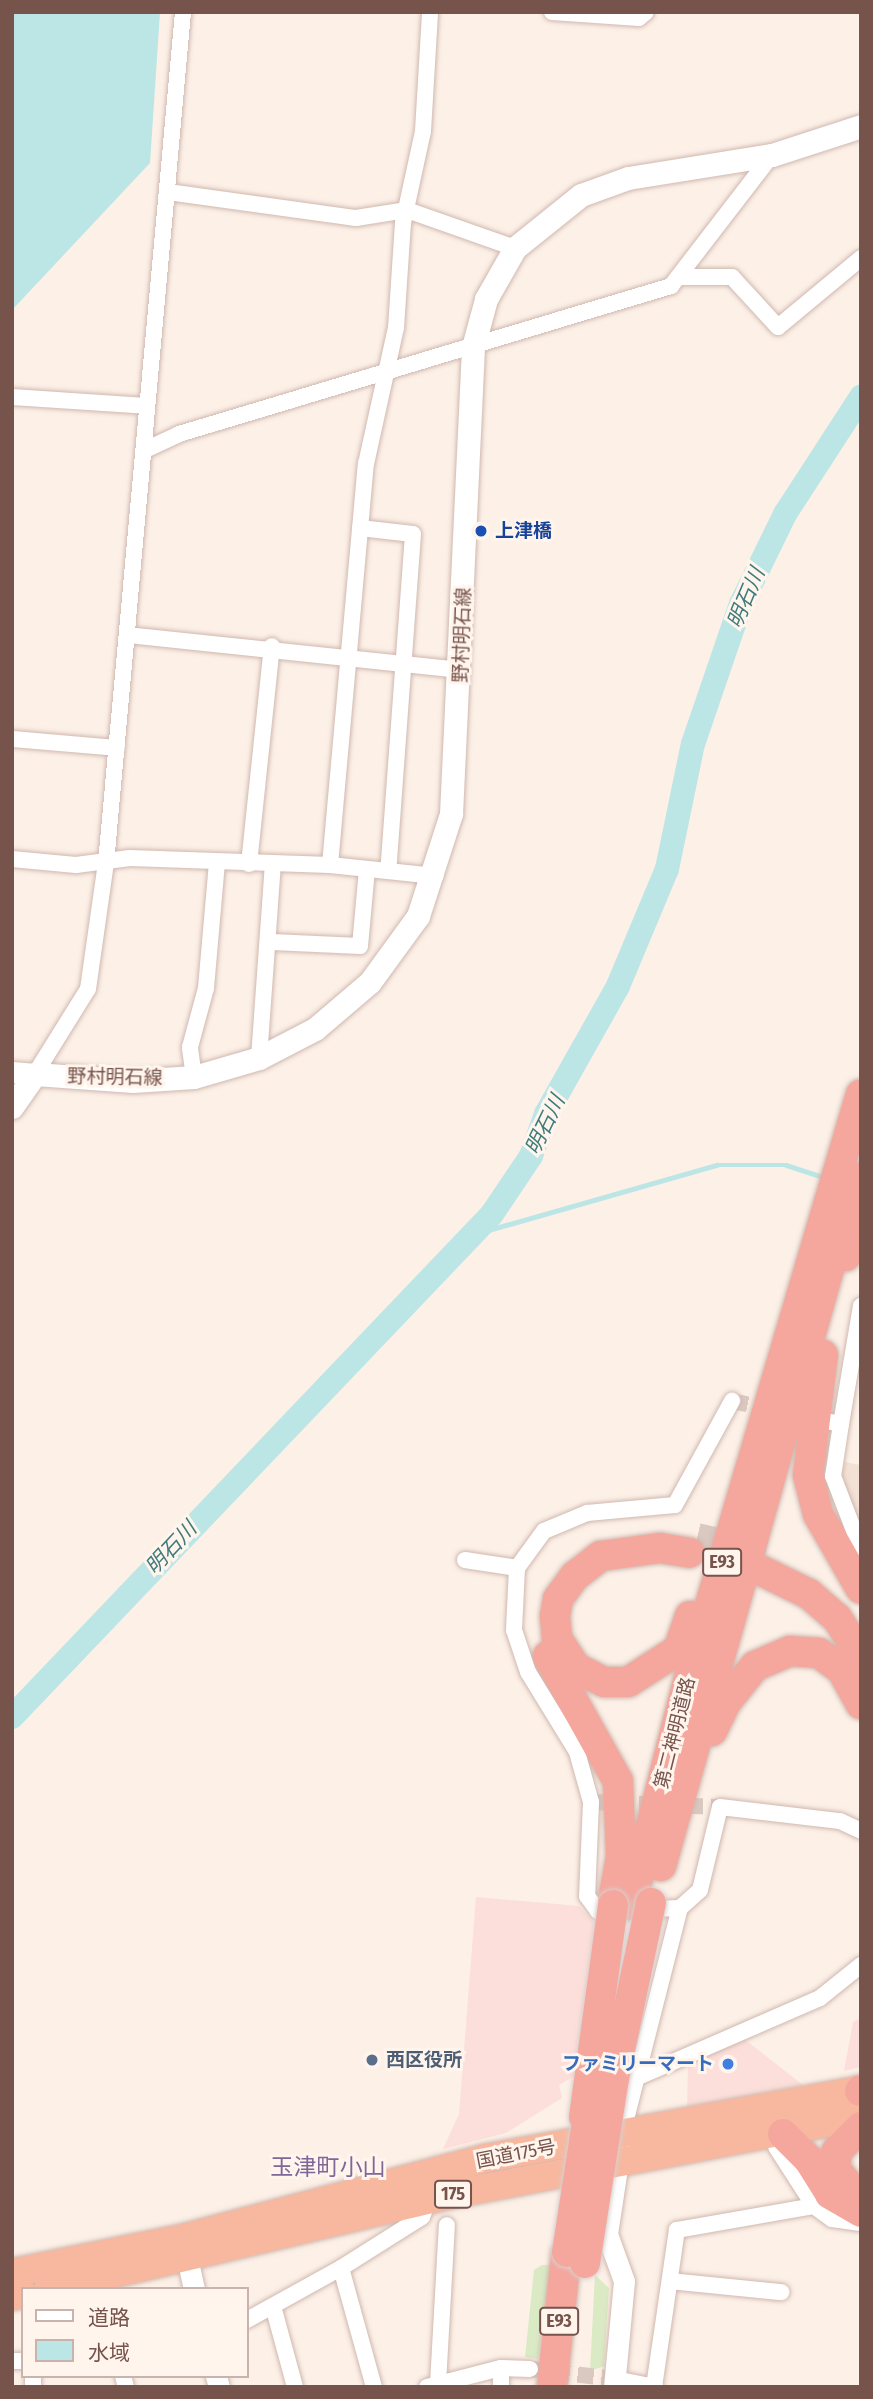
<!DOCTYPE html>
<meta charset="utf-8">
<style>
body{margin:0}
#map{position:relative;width:873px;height:2399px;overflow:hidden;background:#fcf0e7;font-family:"Fira Sans Condensed","Noto Sans JP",sans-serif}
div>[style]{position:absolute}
.residential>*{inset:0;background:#f4e1d5}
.commercial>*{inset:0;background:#fcdfda}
.green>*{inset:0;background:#daeac5}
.water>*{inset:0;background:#bbe6e5}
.stream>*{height:4.5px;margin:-2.25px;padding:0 2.25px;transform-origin:2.25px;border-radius:2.25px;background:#bbe6e5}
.river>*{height:24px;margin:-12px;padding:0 12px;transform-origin:12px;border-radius:12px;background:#bbe6e5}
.minor-tunnel>*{height:16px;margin-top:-8px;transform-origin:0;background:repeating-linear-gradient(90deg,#dac9c0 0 16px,transparent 0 24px)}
.motorway-tunnel>*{height:30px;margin-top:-15px;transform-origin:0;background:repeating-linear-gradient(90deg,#dac9c0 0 30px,transparent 0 45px)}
.roads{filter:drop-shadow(0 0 2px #d0b8af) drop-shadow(0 0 2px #d0b8af)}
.minor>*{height:16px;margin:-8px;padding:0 8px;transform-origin:8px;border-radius:8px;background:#fff}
.tertiary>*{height:21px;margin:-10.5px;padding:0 10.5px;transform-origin:10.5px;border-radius:10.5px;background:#fff}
.secondary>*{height:23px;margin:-11.5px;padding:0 11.5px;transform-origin:11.5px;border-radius:11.5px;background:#fff}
.trunk>*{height:28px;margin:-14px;padding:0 14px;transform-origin:14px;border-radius:14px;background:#f8b89f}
.motorway>*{height:30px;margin:-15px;padding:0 15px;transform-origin:15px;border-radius:15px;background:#f5a79e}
.bridges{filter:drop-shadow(0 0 2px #d9cfcd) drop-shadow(0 0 2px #d9cfcd)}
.motorway-bridge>*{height:30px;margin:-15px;padding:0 15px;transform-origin:15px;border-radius:15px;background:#f5a79e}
.dots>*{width:19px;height:19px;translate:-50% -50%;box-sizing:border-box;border:4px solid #fff5ed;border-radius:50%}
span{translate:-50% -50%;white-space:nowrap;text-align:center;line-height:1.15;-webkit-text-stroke:6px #fff5ed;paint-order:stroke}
.shield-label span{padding:2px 5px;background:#fff5ed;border:2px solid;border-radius:5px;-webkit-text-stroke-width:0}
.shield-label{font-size:18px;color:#76534b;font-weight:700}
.transit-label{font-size:19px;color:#164399;font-weight:700}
.left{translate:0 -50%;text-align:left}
.street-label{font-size:19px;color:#76534b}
.service-label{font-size:19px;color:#4e5e75;font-weight:700}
.shop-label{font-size:19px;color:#366cbe;font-weight:700}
.right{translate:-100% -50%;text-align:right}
.water-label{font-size:21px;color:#3f7b7b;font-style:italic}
.quarter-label{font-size:23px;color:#806799}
.frame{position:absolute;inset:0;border:14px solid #76534b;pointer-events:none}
.legend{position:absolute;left:21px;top:2287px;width:228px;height:91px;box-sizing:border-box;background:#fff5ed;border:2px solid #c8b4ac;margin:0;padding:9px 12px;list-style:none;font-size:21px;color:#76534b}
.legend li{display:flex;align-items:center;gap:14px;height:35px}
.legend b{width:35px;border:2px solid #c8b4ac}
</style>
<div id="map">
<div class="residential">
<i style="clip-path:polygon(844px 1462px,861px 1465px,861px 1531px,842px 1475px)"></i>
</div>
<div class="commercial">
<i style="clip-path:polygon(476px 1897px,579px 1906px,599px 1928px,576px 2075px,559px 2085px,562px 2098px,506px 2133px,443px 2149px,459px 2114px)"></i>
<i style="clip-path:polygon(861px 2018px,861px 2067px,844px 2071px,853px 2022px)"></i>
<i style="clip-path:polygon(743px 2038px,803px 2085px,687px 2109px,688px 2064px)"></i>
</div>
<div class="green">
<i style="clip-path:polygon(542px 2265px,551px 2265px,538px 2359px,525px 2357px,534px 2270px)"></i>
<i style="clip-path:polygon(595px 2275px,609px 2288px,604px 2366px,590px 2371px)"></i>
</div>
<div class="water">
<i style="clip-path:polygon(12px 12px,160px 12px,150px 163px,12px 310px)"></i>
</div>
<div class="stream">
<i style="left:471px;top:1235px;width:256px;rotate:-15.9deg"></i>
<i style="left:717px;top:1165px;width:69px"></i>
<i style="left:786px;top:1165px;width:42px;rotate:18deg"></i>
</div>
<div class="river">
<i style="left:12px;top:1717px;width:695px;rotate:-46.34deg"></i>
<i style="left:492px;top:1214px;width:70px;rotate:-56.1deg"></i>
<i style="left:531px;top:1156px;width:45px;rotate:-70.3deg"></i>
<i style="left:546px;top:1114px;width:147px;rotate:-60.6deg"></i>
<i style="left:618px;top:986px;width:127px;rotate:-67.3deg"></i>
<i style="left:667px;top:869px;width:128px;rotate:-78.3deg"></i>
<i style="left:693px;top:744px;width:148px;rotate:-71.1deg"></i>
<i style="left:741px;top:604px;width:100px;rotate:-63.9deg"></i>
<i style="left:785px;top:514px;width:140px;rotate:-57deg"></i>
</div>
<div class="minor-tunnel">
<i style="left:732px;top:1401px;width:43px;rotate:12.1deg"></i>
<i style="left:591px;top:1802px;width:129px;rotate:2.2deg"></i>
<i style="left:530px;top:2369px;width:86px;rotate:6.7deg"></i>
</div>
<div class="motorway-tunnel">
<i style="left:697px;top:1538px;width:70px;rotate:13.2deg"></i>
</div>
<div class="roads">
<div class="minor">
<i style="left:552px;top:12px;width:87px;rotate:3.9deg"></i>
<i style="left:639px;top:18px;width:9px;rotate:-41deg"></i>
<i style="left:168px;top:192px;width:190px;rotate:7.9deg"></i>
<i style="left:356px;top:218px;width:52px;rotate:-8.9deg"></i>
<i style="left:407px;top:210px;width:114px;rotate:19.4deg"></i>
<i style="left:680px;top:277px;width:52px"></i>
<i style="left:732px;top:277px;width:68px;rotate:47.4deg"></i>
<i style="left:778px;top:327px;width:108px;rotate:-39.7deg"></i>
<i style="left:12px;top:397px;width:134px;rotate:3.8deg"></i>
<i style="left:145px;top:450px;width:38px;rotate:-25deg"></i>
<i style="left:179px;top:434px;width:514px;rotate:-16.74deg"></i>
<i style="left:671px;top:286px;width:165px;rotate:-52.4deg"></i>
<i style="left:360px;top:528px;width:53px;rotate:6.5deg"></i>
<i style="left:413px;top:534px;width:338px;rotate:94.2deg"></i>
<i style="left:127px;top:635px;width:337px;rotate:6deg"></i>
<i style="left:12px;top:739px;width:105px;rotate:4.9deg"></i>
<i style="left:12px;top:859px;width:64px;rotate:5.4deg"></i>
<i style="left:76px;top:865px;width:54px;rotate:-7.4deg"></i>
<i style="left:130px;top:858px;width:200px;rotate:2deg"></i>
<i style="left:330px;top:865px;width:106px;rotate:6deg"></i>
<i style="left:249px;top:864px;width:219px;rotate:-84deg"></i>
<i style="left:330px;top:865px;width:403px;rotate:-84.9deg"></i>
<i style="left:366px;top:464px;width:139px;rotate:-77.6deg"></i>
<i style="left:396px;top:328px;width:105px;rotate:-86.2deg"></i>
<i style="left:403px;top:223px;width:94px;rotate:-77.7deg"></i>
<i style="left:423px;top:131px;width:119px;rotate:-86.6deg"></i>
<i style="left:272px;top:942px;width:88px;rotate:2.6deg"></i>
<i style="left:360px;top:946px;width:77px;rotate:-84.8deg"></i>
<i style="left:259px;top:1058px;width:194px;rotate:-85.9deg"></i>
<i style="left:35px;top:1074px;width:100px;rotate:-58.1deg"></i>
<i style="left:88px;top:989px;width:127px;rotate:-81.9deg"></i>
<i style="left:106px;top:863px;width:854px;rotate:-84.83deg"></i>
<i style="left:194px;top:1077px;width:30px;rotate:-98deg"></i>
<i style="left:190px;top:1047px;width:61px;rotate:-74.8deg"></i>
<i style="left:206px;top:988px;width:125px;rotate:-85deg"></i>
<i style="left:831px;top:1422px;width:10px;rotate:11deg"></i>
<i style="left:841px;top:1424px;width:53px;rotate:98.7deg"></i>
<i style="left:833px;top:1476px;width:78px;rotate:69deg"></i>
<i style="left:841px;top:1424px;width:120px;rotate:-80.4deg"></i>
<i style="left:465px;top:1560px;width:53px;rotate:8.7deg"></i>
<i style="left:517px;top:1568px;width:46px;rotate:-53.9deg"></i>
<i style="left:544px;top:1531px;width:47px;rotate:-22.7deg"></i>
<i style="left:587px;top:1513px;width:88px;rotate:-5.2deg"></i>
<i style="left:675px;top:1505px;width:119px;rotate:-61.3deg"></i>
<i style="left:517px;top:1568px;width:62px;rotate:92.8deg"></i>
<i style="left:514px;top:1630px;width:44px;rotate:71.6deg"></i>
<i style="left:528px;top:1672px;width:94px;rotate:58.5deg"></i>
<i style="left:577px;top:1752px;width:52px;rotate:74.4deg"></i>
<i style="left:591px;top:1802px;width:94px;rotate:92.4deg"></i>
<i style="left:587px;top:1896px;width:19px;rotate:54deg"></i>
<i style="left:598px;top:1911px;width:20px;rotate:-3deg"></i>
<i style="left:680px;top:1908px;width:27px;rotate:-42deg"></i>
<i style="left:700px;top:1890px;width:85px;rotate:-76.5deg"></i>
<i style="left:720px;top:1807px;width:121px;rotate:6.7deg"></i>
<i style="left:840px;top:1821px;width:23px;rotate:25deg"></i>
<i style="left:636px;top:2078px;width:201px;rotate:-23.5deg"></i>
<i style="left:820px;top:1998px;width:53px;rotate:-38.8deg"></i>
<i style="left:622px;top:2135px;width:234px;rotate:-75.7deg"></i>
<i style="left:680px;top:1908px;width:36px;rotate:178deg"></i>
<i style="left:776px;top:2147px;width:70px;rotate:57.2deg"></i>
<i style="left:814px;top:2206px;width:22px;rotate:36deg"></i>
<i style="left:832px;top:2219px;width:29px;rotate:8deg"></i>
<i style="left:341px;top:2268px;width:96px;rotate:-32.2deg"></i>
<i style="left:422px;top:2217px;width:19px;rotate:-69deg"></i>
<i style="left:670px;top:2281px;width:112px;rotate:5.7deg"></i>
<i style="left:273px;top:2306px;width:84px;rotate:74.8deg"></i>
<i style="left:247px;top:2320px;width:107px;rotate:-29deg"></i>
<i style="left:341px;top:2268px;width:123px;rotate:74.5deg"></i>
<i style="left:12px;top:2361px;width:11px"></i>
<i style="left:123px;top:2376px;width:11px;rotate:75deg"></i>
<i style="left:615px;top:2379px;width:41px;rotate:11.3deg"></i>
<i style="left:438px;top:2384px;width:159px;rotate:-86.8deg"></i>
<i style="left:33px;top:2387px;width:11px;rotate:-90deg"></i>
<i style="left:427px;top:2387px;width:76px;rotate:-14.4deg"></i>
<i style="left:501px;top:2368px;width:29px;rotate:2deg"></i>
<i style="left:501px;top:2387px;width:19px;rotate:-90deg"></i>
<i style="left:654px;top:2387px;width:159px;rotate:-81.7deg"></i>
<i style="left:677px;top:2230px;width:139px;rotate:-9.9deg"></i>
</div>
<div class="tertiary">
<i style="left:12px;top:1072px;width:23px;rotate:5deg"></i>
<i style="left:184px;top:2244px;width:46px;rotate:77.5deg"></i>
<i style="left:216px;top:2376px;width:11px;rotate:75deg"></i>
<i style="left:614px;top:2387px;width:106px;rotate:-84.6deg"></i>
<i style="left:624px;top:2281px;width:50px;rotate:-109.9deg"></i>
<i style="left:607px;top:2234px;width:87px;rotate:-81.4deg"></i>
</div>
<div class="secondary">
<i style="left:12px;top:1107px;width:40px;rotate:-55.1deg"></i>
<i style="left:35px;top:1074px;width:98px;rotate:4.1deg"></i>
<i style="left:133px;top:1081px;width:61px;rotate:-3.8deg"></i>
<i style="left:194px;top:1077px;width:68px;rotate:-16.3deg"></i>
<i style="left:259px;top:1058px;width:63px;rotate:-27.4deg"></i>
<i style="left:315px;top:1029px;width:72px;rotate:-40.5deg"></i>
<i style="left:370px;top:982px;width:82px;rotate:-54deg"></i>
<i style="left:418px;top:916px;width:107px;rotate:-72.1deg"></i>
<i style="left:451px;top:814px;width:468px;rotate:-87.3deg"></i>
<i style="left:473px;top:347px;width:50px;rotate:-74.8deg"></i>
<i style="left:486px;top:299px;width:59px;rotate:-60.4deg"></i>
<i style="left:515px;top:248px;width:85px;rotate:-38.8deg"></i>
<i style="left:581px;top:195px;width:50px;rotate:-19.9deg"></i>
<i style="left:628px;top:178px;width:146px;rotate:-9.1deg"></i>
<i style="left:772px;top:155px;width:94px;rotate:-18deg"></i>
</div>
<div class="trunk">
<i style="left:12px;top:2273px;width:176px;rotate:-11.5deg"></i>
<i style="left:184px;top:2238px;width:313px;rotate:-14.8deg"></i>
<i style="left:487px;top:2158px;width:380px;rotate:-10.3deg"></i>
<i style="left:48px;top:2289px;width:411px;rotate:-13.2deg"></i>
<i style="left:448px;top:2195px;width:420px;rotate:-10.8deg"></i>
<i style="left:12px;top:2296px;width:11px;rotate:-10deg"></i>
</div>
<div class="motorway">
<i style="left:846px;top:1256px;width:80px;rotate:-79.2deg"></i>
<i style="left:823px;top:1355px;width:121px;rotate:97.1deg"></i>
<i style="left:808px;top:1475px;width:40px;rotate:75.6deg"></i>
<i style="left:818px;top:1514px;width:86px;rotate:60.2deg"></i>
<i style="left:760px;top:1570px;width:55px;rotate:26.1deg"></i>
<i style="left:809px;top:1594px;width:37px;rotate:41deg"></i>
<i style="left:837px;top:1618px;width:45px;rotate:57.7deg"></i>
<i style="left:690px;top:1616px;width:36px;rotate:109deg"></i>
<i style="left:678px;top:1650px;width:59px;rotate:147.4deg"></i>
<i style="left:628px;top:1682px;width:24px;rotate:180deg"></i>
<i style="left:604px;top:1682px;width:31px;rotate:-153deg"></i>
<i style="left:576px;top:1668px;width:35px;rotate:-123deg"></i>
<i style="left:557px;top:1639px;width:23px;rotate:-95deg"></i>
<i style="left:555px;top:1616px;width:17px;rotate:-80deg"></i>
<i style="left:558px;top:1599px;width:29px;rotate:-54deg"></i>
<i style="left:575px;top:1576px;width:33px;rotate:-38deg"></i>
<i style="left:601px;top:1556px;width:60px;rotate:-7.7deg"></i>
<i style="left:660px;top:1548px;width:30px;rotate:9deg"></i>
<i style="left:548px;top:1656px;width:143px;rotate:60.8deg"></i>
<i style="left:618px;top:1781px;width:76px;rotate:87.7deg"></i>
<i style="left:621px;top:1857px;width:45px;rotate:100.3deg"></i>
<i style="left:712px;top:1731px;width:32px;rotate:-64deg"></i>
<i style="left:726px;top:1702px;width:46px;rotate:-51.1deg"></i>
<i style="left:755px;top:1666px;width:38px;rotate:-23deg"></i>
<i style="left:790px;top:1651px;width:29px;rotate:4deg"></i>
<i style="left:819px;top:1653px;width:29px;rotate:36deg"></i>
<i style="left:842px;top:1670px;width:39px;rotate:61deg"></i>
<i style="left:661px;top:1866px;width:658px;rotate:-74.29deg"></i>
<i style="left:631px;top:1905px;width:247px;rotate:-75.7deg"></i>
<i style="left:692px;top:1666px;width:596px;rotate:-73.54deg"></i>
<i style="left:860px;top:2091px;width:1px;rotate:-45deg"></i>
<i style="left:783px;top:2134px;width:37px;rotate:45deg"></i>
<i style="left:809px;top:2160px;width:40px;rotate:58deg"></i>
<i style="left:830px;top:2194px;width:36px;rotate:30deg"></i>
<i style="left:856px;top:2194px;width:33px;rotate:-130deg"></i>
<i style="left:835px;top:2169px;width:18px;rotate:-84deg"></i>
<i style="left:837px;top:2151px;width:34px;rotate:-45deg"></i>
<i style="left:552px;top:2387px;width:132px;rotate:-83.9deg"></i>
</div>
</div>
<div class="bridges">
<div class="motorway-bridge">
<i style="left:584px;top:2117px;width:214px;rotate:-82.2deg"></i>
<i style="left:567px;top:2252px;width:157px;rotate:-81.2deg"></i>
<i style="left:585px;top:2263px;width:187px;rotate:-81.1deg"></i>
<i style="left:614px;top:2078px;width:179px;rotate:-78.1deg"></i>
</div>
</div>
<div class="dots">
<i style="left:481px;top:531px;background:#1a4fb4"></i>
<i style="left:372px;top:2060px;background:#5c6f8a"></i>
<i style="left:728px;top:2064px;background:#3f7fe0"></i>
</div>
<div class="shield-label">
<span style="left:722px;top:1562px">E93</span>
<span style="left:453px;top:2194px">175</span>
<span style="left:559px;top:2321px">E93</span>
</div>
<div class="transit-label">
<span class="left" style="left:495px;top:531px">上津橋</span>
</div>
<div class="street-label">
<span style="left:462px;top:635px;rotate:-88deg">野村明石線</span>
<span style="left:115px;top:1077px;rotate:1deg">野村明石線</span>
<span style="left:675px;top:1733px;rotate:-76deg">第二神明道路</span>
<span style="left:516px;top:2154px;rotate:-11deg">国道175号</span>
</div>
<div class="service-label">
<span class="left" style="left:386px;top:2060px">西区役所</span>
</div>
<div class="shop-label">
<span class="right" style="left:714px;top:2064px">ファミリーマート</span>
</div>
<div class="water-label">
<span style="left:746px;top:598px;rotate:-67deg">明石川</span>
<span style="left:545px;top:1125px;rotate:-64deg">明石川</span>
<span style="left:171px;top:1548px;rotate:-47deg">明石川</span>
</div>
<div class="quarter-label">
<span style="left:328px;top:2167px">玉津町小山</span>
</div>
<div class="frame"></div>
<ul class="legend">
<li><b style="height:9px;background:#fff"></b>道路</li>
<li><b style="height:19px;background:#bbe6e5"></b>水域</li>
</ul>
</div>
